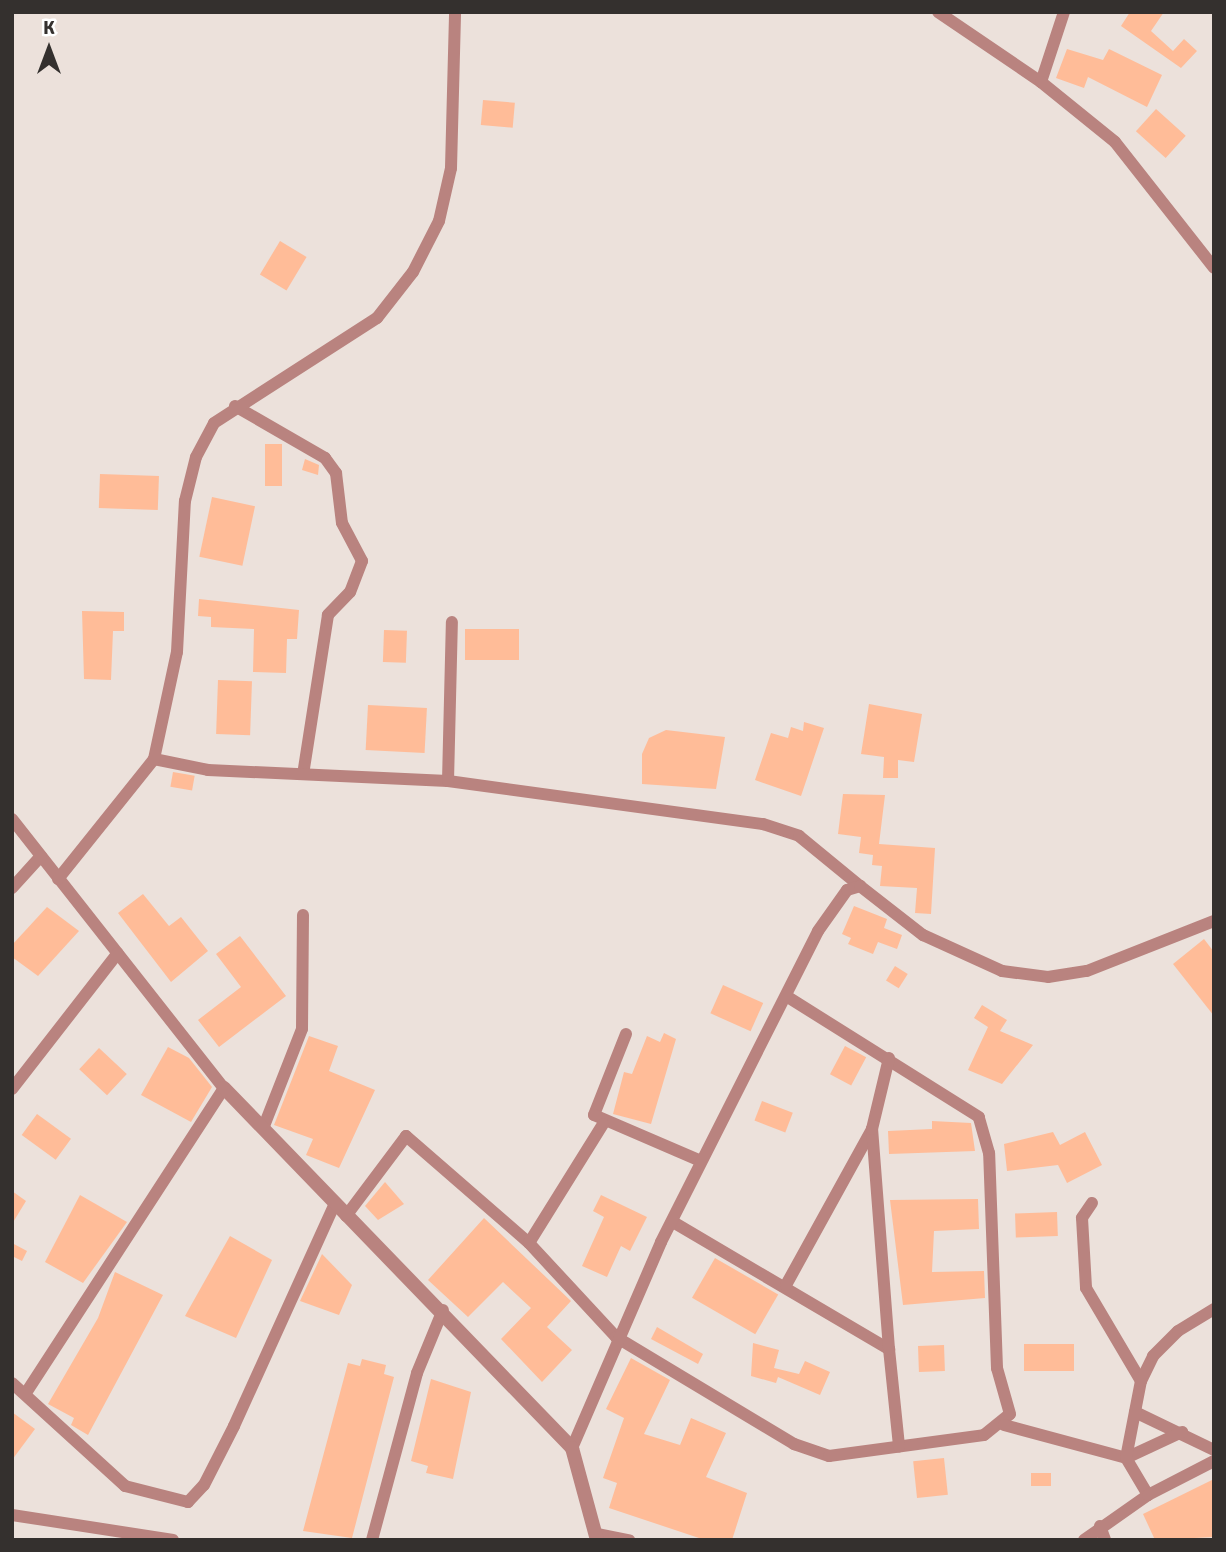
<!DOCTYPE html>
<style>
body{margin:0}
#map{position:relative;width:1226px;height:1552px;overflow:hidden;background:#ece1db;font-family:Signika,sans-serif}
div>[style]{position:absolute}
.building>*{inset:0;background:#ffbc98;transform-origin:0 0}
.minor>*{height:12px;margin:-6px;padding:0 6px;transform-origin:6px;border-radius:6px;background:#b9837f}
.tertiary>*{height:14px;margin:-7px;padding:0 7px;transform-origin:7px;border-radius:7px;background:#b9837f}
span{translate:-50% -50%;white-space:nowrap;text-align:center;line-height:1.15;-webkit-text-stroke:5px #fff;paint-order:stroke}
.frame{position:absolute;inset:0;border:14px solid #34302e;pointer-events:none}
.north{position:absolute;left:14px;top:14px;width:70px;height:70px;-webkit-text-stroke:5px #fff;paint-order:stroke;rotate:0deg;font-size:19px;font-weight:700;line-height:28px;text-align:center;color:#34302e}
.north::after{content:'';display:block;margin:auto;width:24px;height:32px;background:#34302e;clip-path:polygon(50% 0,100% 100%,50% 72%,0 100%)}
</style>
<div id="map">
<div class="building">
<i style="clip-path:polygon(1130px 12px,1164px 12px,1151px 31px,1173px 51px,1184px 39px,1197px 51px,1181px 68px,1121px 26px)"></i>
<i style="clip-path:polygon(1067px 49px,1103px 60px,1109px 49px,1162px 75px,1147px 107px,1088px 77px,1084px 88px,1056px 78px)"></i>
<i style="left:483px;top:100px;width:32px;height:25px;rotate:5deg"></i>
<i style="left:1156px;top:109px;width:40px;height:30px;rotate:42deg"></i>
<i style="left:280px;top:241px;width:31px;height:39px;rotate:31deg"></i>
<i style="left:265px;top:444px;width:17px;height:42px"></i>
<i style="clip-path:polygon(305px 459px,319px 465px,318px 475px,302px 470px)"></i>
<i style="left:100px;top:474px;width:59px;height:34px;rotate:2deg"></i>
<i style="left:212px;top:497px;width:44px;height:61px;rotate:12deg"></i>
<i style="clip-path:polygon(199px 599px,299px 610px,297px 639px,287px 639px,286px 673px,253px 672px,254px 629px,211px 627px,211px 617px,198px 616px)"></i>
<i style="clip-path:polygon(82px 611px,124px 612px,124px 631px,113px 631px,111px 680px,84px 679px)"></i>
<i style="left:465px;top:629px;width:54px;height:31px"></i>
<i style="left:384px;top:630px;width:23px;height:32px;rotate:2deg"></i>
<i style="left:218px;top:680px;width:34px;height:54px;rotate:2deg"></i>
<i style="clip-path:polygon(869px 704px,922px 714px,914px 762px,898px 760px,898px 778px,883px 778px,884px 757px,861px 754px)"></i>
<i style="left:368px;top:705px;width:59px;height:45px;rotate:3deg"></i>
<i style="clip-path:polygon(804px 722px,824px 728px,801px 796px,755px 780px,771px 733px,788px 738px,791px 727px,803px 731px)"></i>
<i style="clip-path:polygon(666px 730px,725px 737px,716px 789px,642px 784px,642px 754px,649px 738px)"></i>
<i style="left:173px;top:772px;width:22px;height:15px;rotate:10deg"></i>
<i style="clip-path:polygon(843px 794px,885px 795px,879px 844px,935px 848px,931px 914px,915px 913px,917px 888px,880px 886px,882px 866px,872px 865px,873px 855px,859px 853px,861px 837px,838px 834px)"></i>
<i style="clip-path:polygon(143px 894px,169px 926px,181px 917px,208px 951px,171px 982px,118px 913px)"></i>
<i style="clip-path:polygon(854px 906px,887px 919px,884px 928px,902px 935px,897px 949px,878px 942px,873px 954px,848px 944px,851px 938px,842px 934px)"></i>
<i style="clip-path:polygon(47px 907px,79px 931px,38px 976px,12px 957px,12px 945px)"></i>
<i style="clip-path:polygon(240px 936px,286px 996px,219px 1047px,198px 1020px,241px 987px,216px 954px)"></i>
<i style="clip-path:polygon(1204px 939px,1214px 952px,1214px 1016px,1173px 964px)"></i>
<i style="left:895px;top:966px;width:15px;height:17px;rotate:32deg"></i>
<i style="left:723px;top:985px;width:44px;height:31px;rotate:24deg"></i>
<i style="clip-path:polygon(982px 1005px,1007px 1020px,1000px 1031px,1033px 1045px,1002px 1084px,968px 1070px,988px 1027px,974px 1018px)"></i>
<i style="clip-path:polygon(664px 1033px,676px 1039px,651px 1124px,613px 1114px,624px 1072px,632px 1074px,647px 1036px,660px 1042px)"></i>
<i style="clip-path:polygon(309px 1036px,338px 1046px,329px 1071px,375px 1090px,339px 1168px,306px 1155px,313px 1139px,274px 1125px)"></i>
<i style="left:845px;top:1046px;width:24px;height:32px;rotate:28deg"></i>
<i style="clip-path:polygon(168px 1047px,189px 1058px,212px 1087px,191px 1122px,141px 1095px)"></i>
<i style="left:99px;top:1048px;width:38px;height:29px;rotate:43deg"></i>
<i style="left:762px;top:1101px;width:33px;height:21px;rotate:21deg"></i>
<i style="left:37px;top:1114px;width:42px;height:26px;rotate:36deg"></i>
<i style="clip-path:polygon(932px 1121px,971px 1123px,975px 1151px,889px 1154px,888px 1131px,932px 1129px)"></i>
<i style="clip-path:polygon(1053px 1132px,1060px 1145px,1085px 1132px,1102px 1165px,1067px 1183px,1058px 1165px,1007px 1171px,1004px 1144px)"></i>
<i style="clip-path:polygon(385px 1182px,404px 1204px,378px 1220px,365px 1206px)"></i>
<i style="clip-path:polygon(12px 1191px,26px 1201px,12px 1224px)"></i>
<i style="clip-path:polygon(80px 1195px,127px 1222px,83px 1283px,45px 1262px)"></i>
<i style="clip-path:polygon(601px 1195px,647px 1217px,630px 1251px,621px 1246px,607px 1277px,582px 1266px,604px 1217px,593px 1211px)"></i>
<i style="clip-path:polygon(978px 1199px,979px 1229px,934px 1231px,932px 1272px,984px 1271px,985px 1298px,903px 1305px,890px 1200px)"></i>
<i style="left:1057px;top:1212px;width:24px;height:42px;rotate:88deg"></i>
<i style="clip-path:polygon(484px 1218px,571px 1301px,547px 1327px,572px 1350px,542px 1382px,501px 1339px,531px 1308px,503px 1282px,468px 1317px,428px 1280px)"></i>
<i style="clip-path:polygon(230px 1236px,272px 1260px,236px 1338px,185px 1316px)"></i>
<i style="clip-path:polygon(12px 1243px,27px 1251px,22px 1261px,12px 1256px)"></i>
<i style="clip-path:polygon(322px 1254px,352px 1285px,339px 1315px,300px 1301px)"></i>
<i style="left:715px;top:1258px;width:73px;height:46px;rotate:30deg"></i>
<i style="clip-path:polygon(115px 1272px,163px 1295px,88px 1435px,71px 1425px,74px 1418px,48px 1404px,98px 1318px)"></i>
<i style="clip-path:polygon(657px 1327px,703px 1354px,698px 1364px,651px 1339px)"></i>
<i style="clip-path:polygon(753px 1343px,779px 1350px,774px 1368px,799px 1374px,805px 1361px,830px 1372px,820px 1395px,778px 1377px,776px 1383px,751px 1376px)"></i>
<i style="left:1024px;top:1344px;width:50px;height:27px"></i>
<i style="left:944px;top:1345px;width:26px;height:26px;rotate:88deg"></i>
<i style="clip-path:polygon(631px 1358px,670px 1380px,644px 1434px,680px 1445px,691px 1418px,726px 1433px,706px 1477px,747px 1493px,732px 1540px,705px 1540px,609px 1508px,617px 1483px,603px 1478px,624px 1418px,606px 1409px)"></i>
<i style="clip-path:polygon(362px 1359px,386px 1365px,384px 1374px,394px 1377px,352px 1538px,303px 1531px,348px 1363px,360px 1366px)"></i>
<i style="clip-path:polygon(431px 1379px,471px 1392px,453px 1479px,426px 1473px,428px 1466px,411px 1461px)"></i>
<i style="clip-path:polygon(12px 1412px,35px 1429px,12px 1460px)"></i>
<i style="left:944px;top:1458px;width:37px;height:31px;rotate:84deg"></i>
<i style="left:1051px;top:1473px;width:13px;height:20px;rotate:90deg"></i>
<i style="clip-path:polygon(1214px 1479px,1214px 1537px,1155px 1540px,1143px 1514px)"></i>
</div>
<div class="minor">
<i style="left:938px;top:12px;width:125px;rotate:34.2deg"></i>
<i style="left:1041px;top:82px;width:74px;rotate:-71.8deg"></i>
<i style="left:1041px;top:82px;width:95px;rotate:39deg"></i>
<i style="left:1115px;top:142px;width:160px;rotate:51.8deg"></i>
<i style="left:235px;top:406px;width:104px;rotate:30deg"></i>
<i style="left:325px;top:458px;width:19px;rotate:54deg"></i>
<i style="left:336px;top:473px;width:50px;rotate:83.2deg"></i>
<i style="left:342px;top:523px;width:43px;rotate:62.2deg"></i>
<i style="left:362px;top:561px;width:33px;rotate:111deg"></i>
<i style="left:350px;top:592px;width:32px;rotate:134deg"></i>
<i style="left:328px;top:615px;width:161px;rotate:98.9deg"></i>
<i style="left:154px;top:759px;width:55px;rotate:11.5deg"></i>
<i style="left:208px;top:770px;width:240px;rotate:2.6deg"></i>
<i style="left:448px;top:781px;width:318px;rotate:7.8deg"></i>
<i style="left:763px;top:824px;width:38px;rotate:18deg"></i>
<i style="left:799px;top:836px;width:79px;rotate:39.3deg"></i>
<i style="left:448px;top:781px;width:159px;rotate:-88.6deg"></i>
<i style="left:12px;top:819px;width:342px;rotate:51.8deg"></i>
<i style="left:224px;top:1088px;width:364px;rotate:123deg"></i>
<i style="left:58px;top:879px;width:154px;rotate:-51.3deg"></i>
<i style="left:154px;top:759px;width:109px;rotate:-77.9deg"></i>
<i style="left:177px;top:652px;width:151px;rotate:-87deg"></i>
<i style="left:185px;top:501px;width:45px;rotate:-76deg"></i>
<i style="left:196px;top:457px;width:38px;rotate:-62deg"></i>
<i style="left:214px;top:423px;width:194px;rotate:-32.8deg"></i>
<i style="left:377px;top:318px;width:58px;rotate:-52deg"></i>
<i style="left:413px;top:272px;width:57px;rotate:-63deg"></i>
<i style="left:439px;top:221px;width:54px;rotate:-77.2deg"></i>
<i style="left:451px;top:168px;width:156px;rotate:-88.5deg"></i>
<i style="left:12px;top:888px;width:43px;rotate:-47.8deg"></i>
<i style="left:626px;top:1034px;width:87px;rotate:111.6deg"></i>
<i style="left:594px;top:1115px;width:116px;rotate:23.3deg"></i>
<i style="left:12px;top:1089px;width:172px;rotate:-52.1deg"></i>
<i style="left:264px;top:1126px;width:104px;rotate:-68.6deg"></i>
<i style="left:302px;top:1029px;width:114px;rotate:-89.5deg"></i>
<i style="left:1092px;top:1203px;width:18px;rotate:124deg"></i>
<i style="left:1082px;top:1218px;width:70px;rotate:86.7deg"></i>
<i style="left:1086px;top:1288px;width:108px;rotate:59.4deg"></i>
<i style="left:346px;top:1216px;width:100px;rotate:-53.1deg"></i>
<i style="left:406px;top:1136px;width:163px;rotate:41deg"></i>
<i style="left:529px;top:1243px;width:128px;rotate:47.2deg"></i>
<i style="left:616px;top:1337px;width:208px;rotate:31deg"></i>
<i style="left:794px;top:1444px;width:37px;rotate:19deg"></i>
<i style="left:829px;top:1456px;width:156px;rotate:-7.7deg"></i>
<i style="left:984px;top:1435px;width:33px;rotate:-39deg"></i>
<i style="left:1010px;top:1414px;width:48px;rotate:-105.8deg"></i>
<i style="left:997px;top:1368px;width:215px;rotate:-92.1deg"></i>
<i style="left:989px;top:1153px;width:37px;rotate:-106deg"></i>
<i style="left:979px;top:1117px;width:226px;rotate:-147.9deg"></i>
<i style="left:673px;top:1222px;width:251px;rotate:30.5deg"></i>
<i style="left:889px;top:1349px;width:98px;rotate:84.1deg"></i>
<i style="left:529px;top:1243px;width:140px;rotate:-58.1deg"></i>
<i style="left:786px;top:1285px;width:178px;rotate:-61.1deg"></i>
<i style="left:889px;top:1349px;width:221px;rotate:-94.4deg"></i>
<i style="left:872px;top:1129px;width:73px;rotate:-76.5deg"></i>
<i style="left:12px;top:1383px;width:153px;rotate:42.3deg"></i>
<i style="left:125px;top:1486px;width:65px;rotate:14.3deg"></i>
<i style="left:188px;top:1502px;width:23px;rotate:-47deg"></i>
<i style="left:204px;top:1485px;width:66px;rotate:-63deg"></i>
<i style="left:234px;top:1426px;width:245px;rotate:-65.6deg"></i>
<i style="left:1135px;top:1412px;width:88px;rotate:25.7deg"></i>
<i style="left:1004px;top:1425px;width:126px;rotate:15.1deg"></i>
<i style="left:1126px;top:1458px;width:62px;rotate:-24.9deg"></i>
<i style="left:572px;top:1448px;width:224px;rotate:-66.6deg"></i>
<i style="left:661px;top:1242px;width:348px;rotate:-63.2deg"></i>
<i style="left:818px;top:931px;width:50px;rotate:-54.7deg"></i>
<i style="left:847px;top:890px;width:14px;rotate:-17deg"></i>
<i style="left:860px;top:886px;width:80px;rotate:37.9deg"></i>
<i style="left:923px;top:935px;width:87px;rotate:24.5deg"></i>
<i style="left:1002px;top:971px;width:46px;rotate:7.4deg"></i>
<i style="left:1048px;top:977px;width:39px;rotate:-9deg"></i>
<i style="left:1087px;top:971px;width:136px;rotate:-21.5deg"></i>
<i style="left:1148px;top:1495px;width:43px;rotate:-120.7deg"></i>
<i style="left:1126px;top:1458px;width:78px;rotate:-79deg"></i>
<i style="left:1141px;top:1381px;width:28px;rotate:-64deg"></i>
<i style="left:1153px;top:1356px;width:35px;rotate:-45deg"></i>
<i style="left:1178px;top:1331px;width:42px;rotate:-31.4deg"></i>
<i style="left:12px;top:1515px;width:163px;rotate:8.8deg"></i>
<i style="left:1100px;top:1526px;width:15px;rotate:70deg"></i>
<i style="left:597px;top:1534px;width:33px;rotate:11deg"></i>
<i style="left:372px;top:1540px;width:173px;rotate:-74.9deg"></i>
<i style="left:417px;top:1373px;width:68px;rotate:-67.6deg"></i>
<i style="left:1084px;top:1540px;width:78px;rotate:-35.1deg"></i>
<i style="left:1148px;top:1495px;width:74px;rotate:-27.3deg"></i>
</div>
<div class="tertiary">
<i style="left:224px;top:1088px;width:501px;rotate:45.97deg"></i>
<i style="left:572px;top:1448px;width:95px;rotate:74.8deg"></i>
</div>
<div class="frame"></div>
<div class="north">K</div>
</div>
